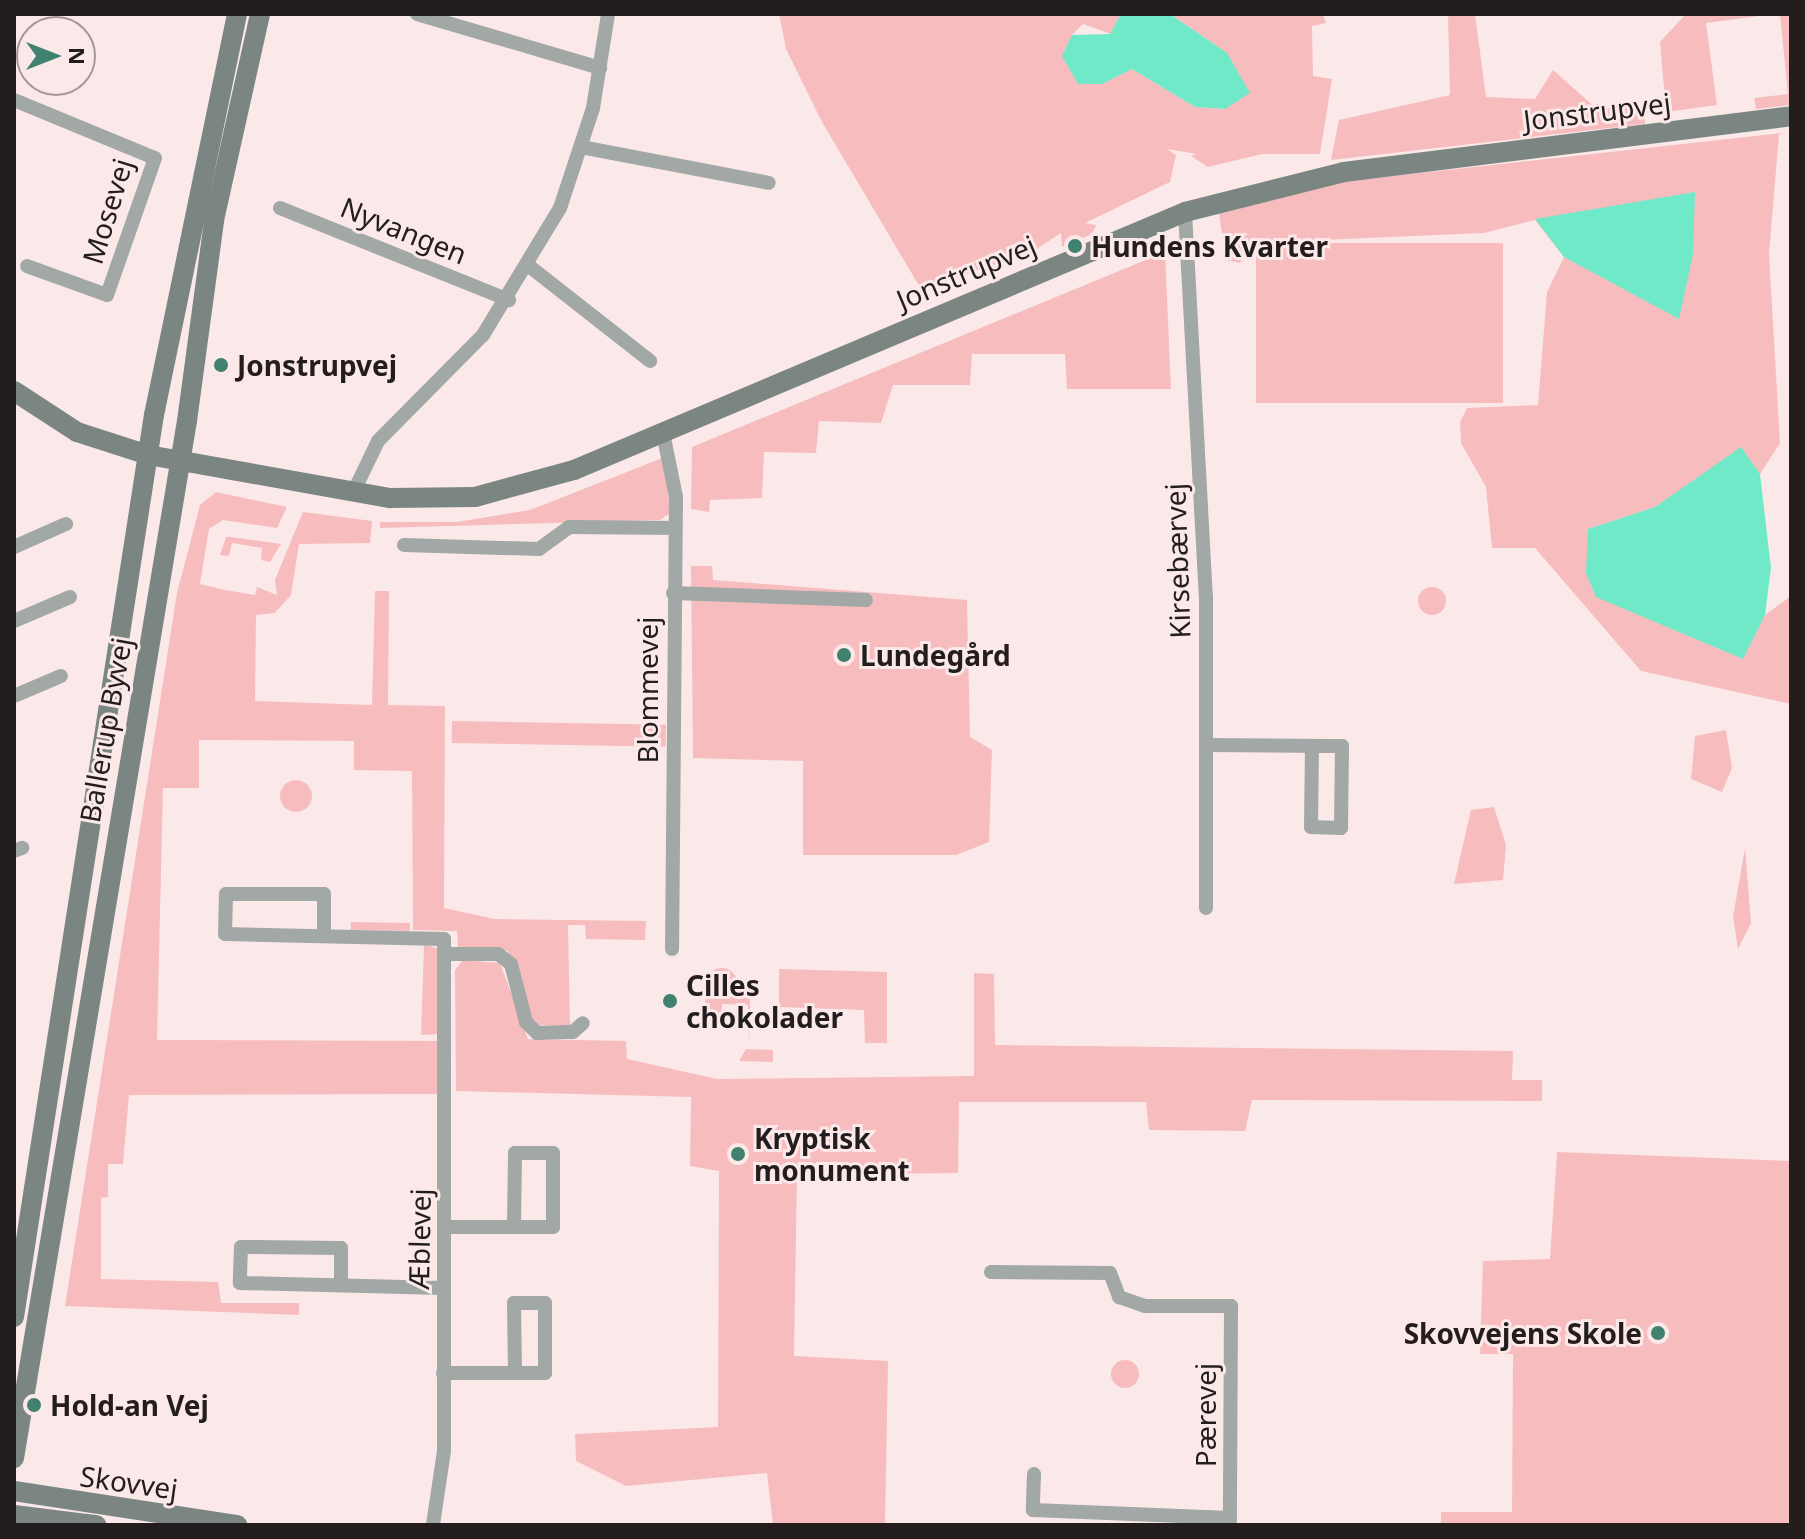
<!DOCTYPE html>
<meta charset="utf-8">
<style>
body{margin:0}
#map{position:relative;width:1805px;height:1539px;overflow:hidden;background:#fbe9e9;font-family:"Noto Sans",sans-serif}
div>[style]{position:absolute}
.green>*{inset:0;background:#f7bdbe;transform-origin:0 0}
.round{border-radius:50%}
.water>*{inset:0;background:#70e9c8}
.street>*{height:14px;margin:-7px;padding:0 7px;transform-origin:7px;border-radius:7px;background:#a1a8a5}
.secondary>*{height:20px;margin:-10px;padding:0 10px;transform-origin:10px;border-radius:10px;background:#7b8682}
.dots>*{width:22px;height:22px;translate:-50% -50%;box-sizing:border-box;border:4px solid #fbe9e9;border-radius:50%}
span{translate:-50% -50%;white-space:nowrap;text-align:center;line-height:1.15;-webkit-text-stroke:6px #fbe9e9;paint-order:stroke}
.street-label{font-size:28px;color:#231d1d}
.poi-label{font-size:28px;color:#231d1d;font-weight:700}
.left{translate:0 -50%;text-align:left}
.right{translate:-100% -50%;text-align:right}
.frame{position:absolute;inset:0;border:16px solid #231d1d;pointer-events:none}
.north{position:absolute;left:16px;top:16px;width:80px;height:80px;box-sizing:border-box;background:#fbe9e9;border:2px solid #a59797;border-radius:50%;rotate:90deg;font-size:22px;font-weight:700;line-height:32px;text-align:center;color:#231d1d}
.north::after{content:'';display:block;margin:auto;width:28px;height:36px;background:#41816f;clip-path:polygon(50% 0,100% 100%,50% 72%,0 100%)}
</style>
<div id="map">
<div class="green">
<i style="clip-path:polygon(779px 14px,1121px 14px,1111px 34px,1083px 24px,1072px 35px,1102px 84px,1132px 69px,1195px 107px,1224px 109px,1227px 53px,1170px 14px,1323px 14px,1326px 23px,1312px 26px,1313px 76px,1332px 79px,1320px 154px,1262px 154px,1208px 167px,1191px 156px,1196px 154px,1167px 149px,1176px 155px,1170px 182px,1085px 223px,1096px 225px,1092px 234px,1062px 247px,1061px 233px,1032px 252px,921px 289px,822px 122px,786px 49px)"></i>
<i style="clip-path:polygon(1448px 14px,1475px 14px,1486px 97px,1535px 99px,1553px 70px,1597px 109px,1644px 105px,1645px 124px,1331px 160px,1339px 120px,1450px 95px)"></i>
<i style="clip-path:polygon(1686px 14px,1774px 14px,1706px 23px,1717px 105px,1666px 112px,1660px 42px)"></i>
<i style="clip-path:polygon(1780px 14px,1791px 14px,1791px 105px,1756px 109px,1754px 98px,1788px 94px)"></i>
<i style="clip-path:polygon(1791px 132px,1779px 134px,1769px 254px,1780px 443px,1760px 474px,1741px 448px,1655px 507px,1588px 529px,1743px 658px,1765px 615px,1791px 596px,1791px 704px,1641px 671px,1535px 548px,1492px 548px,1486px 487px,1461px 443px,1460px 422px,1467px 408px,1538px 405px,1547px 292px,1564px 257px,1535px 220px,1484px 233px,1255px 243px,1240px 263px,1226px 260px,1219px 214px,1339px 182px)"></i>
<i style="left:1503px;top:243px;width:160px;height:247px;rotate:90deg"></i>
<i style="clip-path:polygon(1165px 252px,1171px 389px,1067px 389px,1065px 354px,972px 354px,970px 385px,893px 385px,881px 423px,819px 421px,816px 453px,764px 452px,762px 498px,710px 500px,709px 512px,691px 509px,692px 447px)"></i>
<i style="clip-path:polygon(665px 457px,670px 513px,660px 520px,380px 528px,380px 522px,457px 522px,530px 510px)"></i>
<i style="clip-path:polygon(216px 492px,287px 507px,277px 528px,223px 520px,209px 529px,200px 584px,225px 590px,255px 595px,257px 587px,277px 595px,275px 580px,303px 512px,372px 521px,370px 543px,299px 544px,291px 595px,275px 613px,256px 615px,255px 701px,372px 705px,375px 591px,389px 591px,388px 705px,445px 706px,444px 908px,495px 919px,646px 921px,645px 940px,586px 939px,585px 925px,568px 925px,570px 1026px,533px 1025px,508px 951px,458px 947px,457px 931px,413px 930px,412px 771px,354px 770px,354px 741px,199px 740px,199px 788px,163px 788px,157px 1040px,438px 1041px,439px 1094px,129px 1095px,123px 1164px,108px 1164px,108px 1197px,101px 1198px,101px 1279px,218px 1282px,221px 1303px,299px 1303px,299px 1315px,65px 1306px,177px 593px,200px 505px)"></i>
<i style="clip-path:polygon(226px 537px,231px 537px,281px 544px,270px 562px,261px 560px,262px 548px,232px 543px,229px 556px,220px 555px)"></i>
<i style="clip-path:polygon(691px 566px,712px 566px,713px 580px,967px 600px,970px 737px,992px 750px,989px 842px,956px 855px,803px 855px,803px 761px,693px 758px)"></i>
<i class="round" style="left:1418px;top:587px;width:28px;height:28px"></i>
<i style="left:452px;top:721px;width:214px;height:22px;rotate:1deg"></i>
<i style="clip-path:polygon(1726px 730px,1732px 768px,1722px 792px,1691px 779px,1695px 736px)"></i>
<i class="round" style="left:280px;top:780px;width:32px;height:32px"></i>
<i style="clip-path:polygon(1494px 807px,1506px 845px,1503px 880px,1454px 884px,1471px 810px)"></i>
<i style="clip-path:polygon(1745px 848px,1751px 923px,1738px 949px,1733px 917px)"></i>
<i style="left:351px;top:922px;width:59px;height:8px;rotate:1deg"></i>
<i style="clip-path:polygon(424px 944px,441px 950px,441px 1034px,421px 1035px)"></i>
<i style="clip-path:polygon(463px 960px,500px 963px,528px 1039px,626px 1041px,627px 1059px,717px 1079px,974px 1076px,974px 973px,994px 974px,995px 1045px,1513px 1051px,1512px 1080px,1542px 1080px,1542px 1101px,1252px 1100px,1245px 1131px,1149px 1130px,1146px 1102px,959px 1102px,958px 1173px,797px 1175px,794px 1356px,888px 1361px,885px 1525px,773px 1525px,767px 1473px,626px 1486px,576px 1461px,575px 1434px,718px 1427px,719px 1171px,690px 1166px,691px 1097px,456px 1091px,455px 970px)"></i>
<i class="round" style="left:707px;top:968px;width:30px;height:30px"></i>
<i style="clip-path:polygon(779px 969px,887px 972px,887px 1043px,865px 1043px,864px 1010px,779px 1007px)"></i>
<i style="clip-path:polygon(705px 997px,750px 997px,749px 1046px,748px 1005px,722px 1004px,721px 1019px,706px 1018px)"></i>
<i style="clip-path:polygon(746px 1049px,773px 1050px,773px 1062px,739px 1061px)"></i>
<i style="clip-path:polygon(1557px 1152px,1791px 1161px,1791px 1525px,1441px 1525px,1441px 1512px,1512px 1512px,1513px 1354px,1480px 1354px,1483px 1261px,1550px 1259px)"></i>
<i class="round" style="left:1111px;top:1360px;width:28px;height:28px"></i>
</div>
<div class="water">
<i style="clip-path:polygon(1121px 14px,1170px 14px,1227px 53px,1250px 93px,1225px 109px,1195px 107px,1132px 69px,1102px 84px,1078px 84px,1062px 56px,1072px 35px,1110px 34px)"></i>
<i style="clip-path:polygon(1695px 192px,1693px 254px,1679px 319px,1564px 257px,1535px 219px)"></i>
<i style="clip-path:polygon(1741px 447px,1760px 474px,1771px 568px,1765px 615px,1743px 659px,1596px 597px,1586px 573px,1588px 529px,1655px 507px)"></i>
</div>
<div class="street">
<i style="left:417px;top:14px;width:191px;rotate:16.4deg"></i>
<i style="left:14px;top:100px;width:152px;rotate:22.4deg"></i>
<i style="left:155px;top:158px;width:145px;rotate:109.3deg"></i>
<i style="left:107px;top:295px;width:85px;rotate:-160.1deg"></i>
<i style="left:581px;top:147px;width:191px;rotate:10.8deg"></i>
<i style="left:280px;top:208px;width:247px;rotate:21.9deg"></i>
<i style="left:1185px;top:212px;width:386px;rotate:86.9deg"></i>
<i style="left:1206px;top:597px;width:311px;rotate:90deg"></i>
<i style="left:529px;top:266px;width:154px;rotate:38.1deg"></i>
<i style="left:663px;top:433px;width:65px;rotate:78.5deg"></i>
<i style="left:676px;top:497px;width:452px;rotate:90.5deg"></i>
<i style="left:353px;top:493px;width:58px;rotate:-64.3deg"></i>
<i style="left:378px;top:441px;width:149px;rotate:-45.3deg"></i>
<i style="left:483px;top:335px;width:149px;rotate:-58.8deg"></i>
<i style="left:560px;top:208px;width:105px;rotate:-71.7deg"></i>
<i style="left:593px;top:108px;width:95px;rotate:-80.9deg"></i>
<i style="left:404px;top:545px;width:135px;rotate:1.7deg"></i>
<i style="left:539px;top:549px;width:37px;rotate:-36deg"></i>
<i style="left:569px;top:527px;width:106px;rotate:0.5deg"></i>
<i style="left:14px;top:547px;width:57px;rotate:-23.9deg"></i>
<i style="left:673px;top:593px;width:193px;rotate:2.1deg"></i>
<i style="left:14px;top:621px;width:61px;rotate:-23.2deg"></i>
<i style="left:14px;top:696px;width:51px;rotate:-23.1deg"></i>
<i style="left:1207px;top:745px;width:121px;rotate:0.5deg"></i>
<i style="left:1328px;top:746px;width:14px"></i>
<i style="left:1342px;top:746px;width:82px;rotate:90.7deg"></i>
<i style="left:1341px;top:828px;width:30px;rotate:-178deg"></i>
<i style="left:1311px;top:827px;width:81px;rotate:-89.3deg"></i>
<i style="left:14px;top:851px;width:9px;rotate:-21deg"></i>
<i style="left:324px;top:936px;width:42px;rotate:-90deg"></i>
<i style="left:324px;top:894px;width:98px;rotate:180deg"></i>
<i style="left:226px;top:894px;width:40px;rotate:91.4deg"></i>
<i style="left:225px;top:934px;width:219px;rotate:1.3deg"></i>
<i style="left:444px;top:939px;width:512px;rotate:90deg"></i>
<i style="left:444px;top:1451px;width:75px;rotate:98.5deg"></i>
<i style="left:447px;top:954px;width:51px"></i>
<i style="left:498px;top:954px;width:16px;rotate:38deg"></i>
<i style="left:511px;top:964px;width:60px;rotate:75.5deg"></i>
<i style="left:526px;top:1022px;width:16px;rotate:45deg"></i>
<i style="left:537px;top:1033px;width:36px;rotate:-2deg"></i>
<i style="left:573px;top:1032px;width:13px;rotate:-42deg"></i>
<i style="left:446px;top:1227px;width:107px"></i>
<i style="left:553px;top:1227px;width:74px;rotate:-90deg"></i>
<i style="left:553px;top:1153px;width:38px;rotate:180deg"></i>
<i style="left:515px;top:1153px;width:74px;rotate:90.8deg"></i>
<i style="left:991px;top:1272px;width:119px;rotate:0.5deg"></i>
<i style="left:1110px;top:1273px;width:26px;rotate:69deg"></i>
<i style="left:1119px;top:1297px;width:28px;rotate:19deg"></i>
<i style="left:1145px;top:1306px;width:86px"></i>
<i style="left:1231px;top:1306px;width:219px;rotate:90.3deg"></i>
<i style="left:341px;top:1283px;width:35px;rotate:-90deg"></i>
<i style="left:341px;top:1248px;width:100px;rotate:-179.4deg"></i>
<i style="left:241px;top:1247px;width:36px;rotate:92deg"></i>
<i style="left:240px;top:1283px;width:204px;rotate:1.4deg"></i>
<i style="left:443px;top:1373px;width:102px"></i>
<i style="left:545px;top:1373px;width:70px;rotate:-90deg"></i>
<i style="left:545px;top:1303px;width:31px;rotate:180deg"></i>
<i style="left:514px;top:1303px;width:70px;rotate:89.2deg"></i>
<i style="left:1034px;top:1474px;width:36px;rotate:92deg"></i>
<i style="left:1033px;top:1510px;width:197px;rotate:2.3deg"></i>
</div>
<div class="secondary">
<i style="left:14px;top:391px;width:75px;rotate:33.1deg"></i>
<i style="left:77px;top:432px;width:75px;rotate:17.9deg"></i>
<i style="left:148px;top:455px;width:246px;rotate:10.1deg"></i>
<i style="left:390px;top:498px;width:85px;rotate:-0.7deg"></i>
<i style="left:475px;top:497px;width:103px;rotate:-15.3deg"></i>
<i style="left:574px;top:470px;width:663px;rotate:-22.89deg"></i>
<i style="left:1185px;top:212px;width:164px;rotate:-14.1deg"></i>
<i style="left:1344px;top:172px;width:450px;rotate:-7.1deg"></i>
<i style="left:14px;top:1317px;width:913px;rotate:-81.18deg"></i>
<i style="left:154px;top:415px;width:409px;rotate:-78.3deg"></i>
<i style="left:14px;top:1458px;width:1051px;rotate:-80.53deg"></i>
<i style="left:187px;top:421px;width:203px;rotate:-82.3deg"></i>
<i style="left:214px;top:220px;width:211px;rotate:-77.4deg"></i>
<i style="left:14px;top:1491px;width:226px;rotate:8.7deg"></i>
<i style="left:14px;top:1515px;width:83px;rotate:7deg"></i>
</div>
<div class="dots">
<i style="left:1075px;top:246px;background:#41816f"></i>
<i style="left:221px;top:365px;background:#41816f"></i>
<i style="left:844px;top:655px;background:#41816f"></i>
<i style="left:670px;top:1001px;background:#41816f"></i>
<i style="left:738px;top:1154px;background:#41816f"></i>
<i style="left:1658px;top:1333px;background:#41816f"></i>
<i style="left:34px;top:1405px;background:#41816f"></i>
</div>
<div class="street-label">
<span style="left:1597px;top:111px;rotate:-7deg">Jonstrupvej</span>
<span style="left:107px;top:211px;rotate:-73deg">Mosevej</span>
<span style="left:404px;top:230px;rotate:22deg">Nyvangen</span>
<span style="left:966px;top:272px;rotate:-23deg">Jonstrupvej</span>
<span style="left:1177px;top:561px;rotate:-92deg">Kirsebærvej</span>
<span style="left:647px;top:690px;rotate:-90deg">Blommevej</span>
<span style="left:105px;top:730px;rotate:-80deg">Ballerup Byvej</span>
<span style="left:419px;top:1239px;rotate:-89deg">Æblevej</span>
<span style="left:1205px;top:1415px;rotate:-90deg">Pærevej</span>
<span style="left:129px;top:1482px;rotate:8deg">Skovvej</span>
</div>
<div class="poi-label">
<span class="left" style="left:1091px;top:246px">Hundens Kvarter</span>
<span class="left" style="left:237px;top:365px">Jonstrupvej</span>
<span class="left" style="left:860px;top:655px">Lundegård</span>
<span class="left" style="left:686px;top:1001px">Cilles<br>chokolader</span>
<span class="left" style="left:754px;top:1154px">Kryptisk<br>monument</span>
<span class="right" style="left:1642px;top:1333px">Skovvejens Skole</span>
<span class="left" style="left:50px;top:1405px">Hold-an Vej</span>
</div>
<div class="frame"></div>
<div class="north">N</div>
</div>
